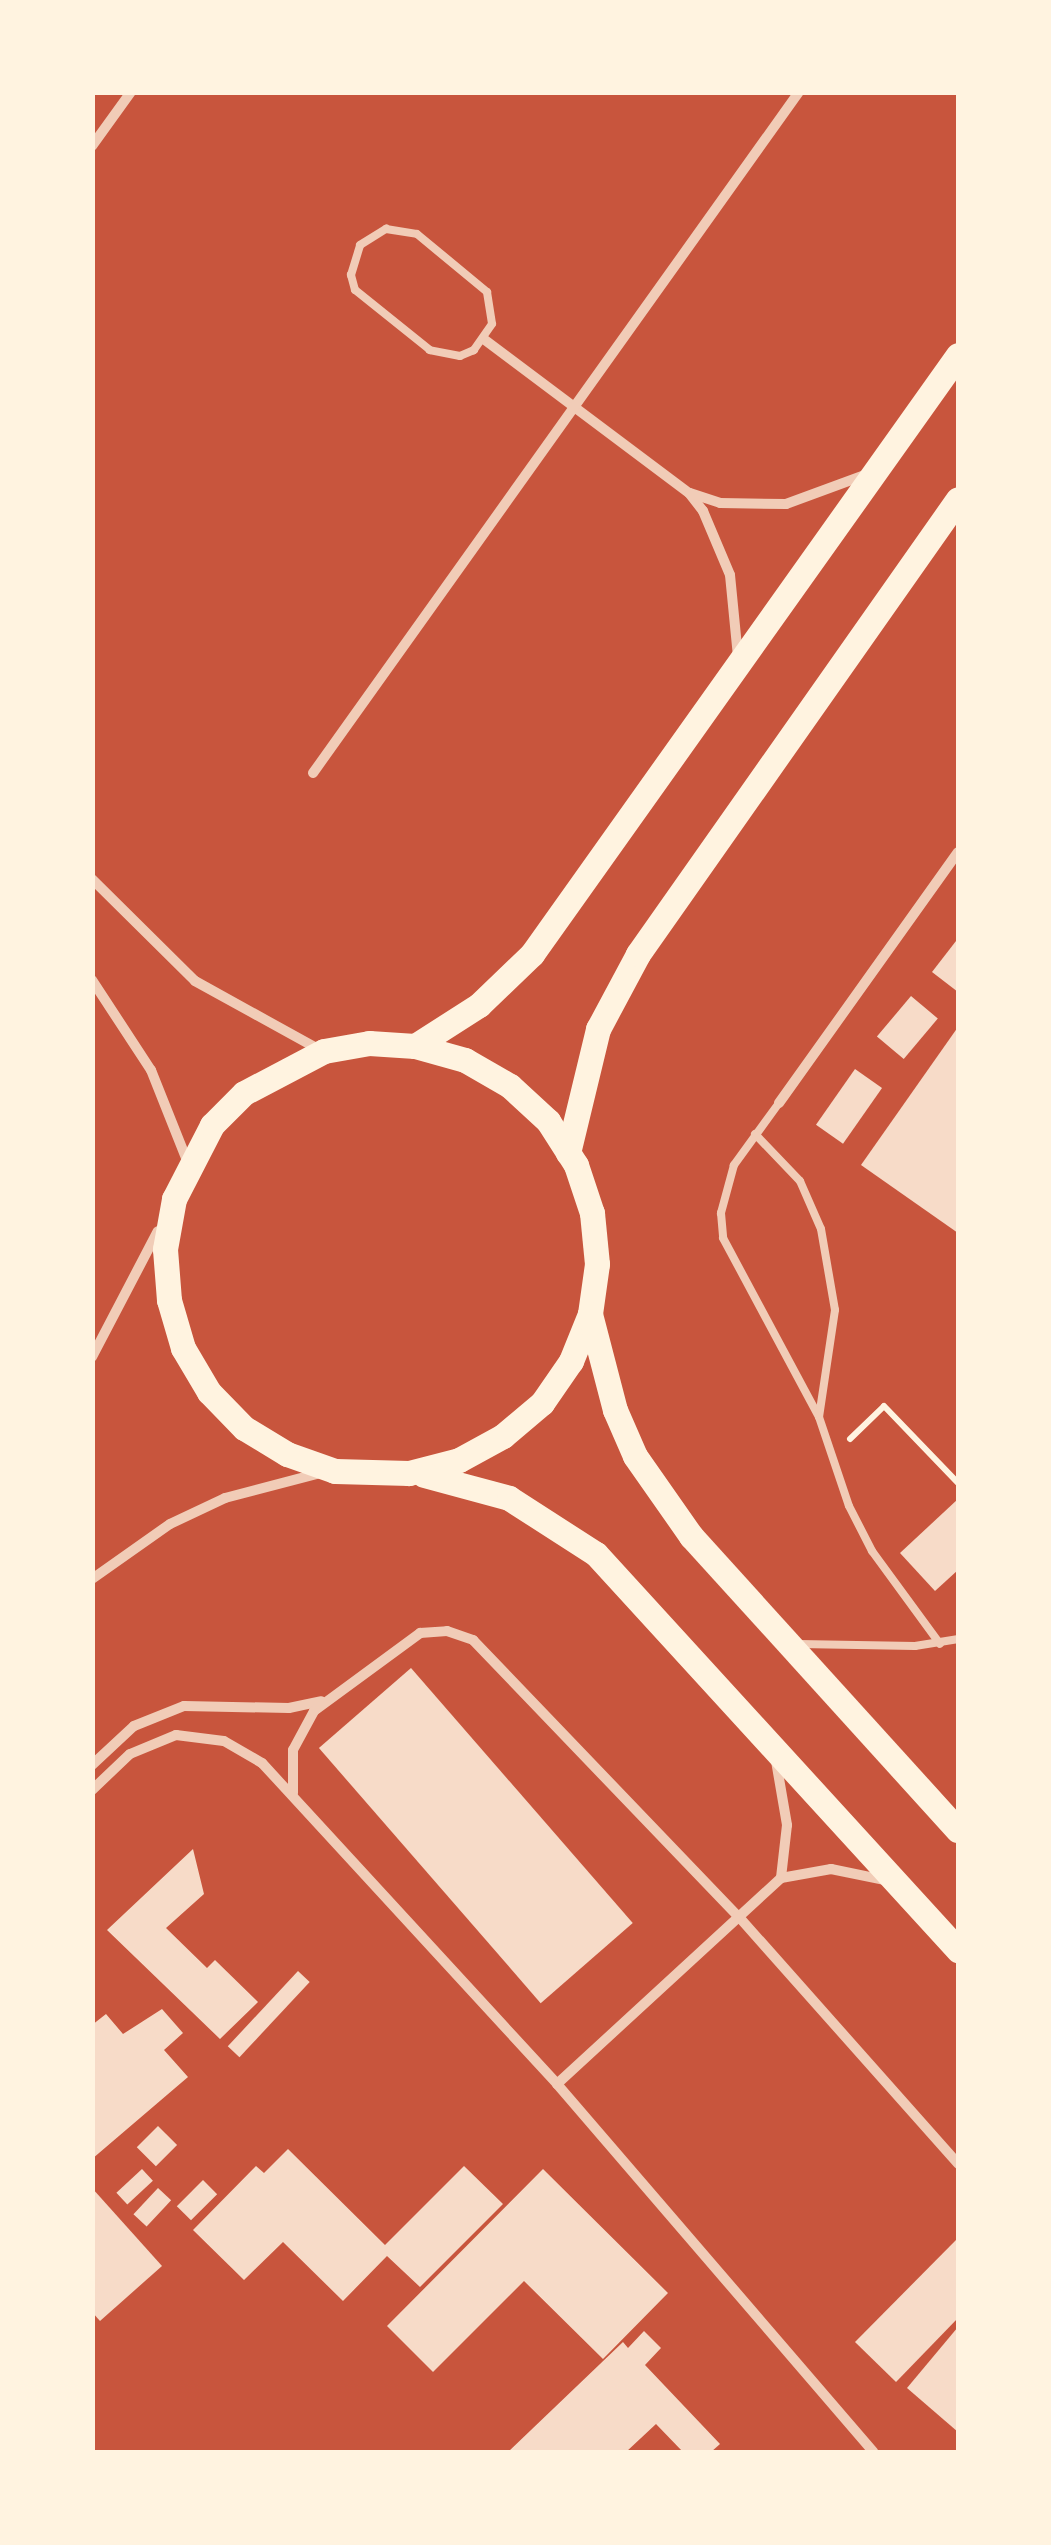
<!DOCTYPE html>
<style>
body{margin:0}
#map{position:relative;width:1051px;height:2545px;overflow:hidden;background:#c8553d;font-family:Commissioner,sans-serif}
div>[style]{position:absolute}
.building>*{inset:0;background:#f7dbc8;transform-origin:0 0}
.path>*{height:6px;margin:-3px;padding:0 3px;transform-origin:3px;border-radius:3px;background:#fff3e0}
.service>*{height:8px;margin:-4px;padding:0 4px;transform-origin:4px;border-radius:4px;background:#f1ccb7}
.minor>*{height:10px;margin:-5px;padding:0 5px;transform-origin:5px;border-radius:5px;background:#f1ccb7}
.primary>*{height:25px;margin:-12.5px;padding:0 12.5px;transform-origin:12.5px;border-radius:12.5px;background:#fff3e0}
span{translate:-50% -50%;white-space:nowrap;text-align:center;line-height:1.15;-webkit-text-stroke:8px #fff3e0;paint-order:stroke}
.frame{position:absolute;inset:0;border:95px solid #fff3e0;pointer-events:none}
</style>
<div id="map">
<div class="building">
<i style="clip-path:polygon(956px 941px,958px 943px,958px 992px,932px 972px)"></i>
<i style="left:911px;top:996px;width:35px;height:53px;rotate:40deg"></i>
<i style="clip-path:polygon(958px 1027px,958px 1233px,861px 1165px)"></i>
<i style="left:855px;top:1069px;width:33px;height:68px;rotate:35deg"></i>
<i style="clip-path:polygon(958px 1499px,958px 1570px,935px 1591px,900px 1553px)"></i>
<i style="left:411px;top:1668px;width:338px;height:122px;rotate:49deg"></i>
<i style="clip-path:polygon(193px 1849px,204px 1894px,166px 1928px,207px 1968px,215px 1960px,258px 2002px,220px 2039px,107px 1930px)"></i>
<i style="left:298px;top:1971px;width:16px;height:103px;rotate:43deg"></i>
<i style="clip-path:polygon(162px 2009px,183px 2033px,164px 2050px,188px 2077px,92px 2159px,92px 2025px,106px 2014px,123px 2034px)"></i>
<i style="left:158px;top:2126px;width:27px;height:30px;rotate:45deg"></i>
<i style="clip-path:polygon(288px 2149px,385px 2245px,464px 2166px,503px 2204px,420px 2287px,387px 2256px,343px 2301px,283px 2242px,244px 2280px,193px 2230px,256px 2166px,264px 2173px)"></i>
<i style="left:142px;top:2169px;width:16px;height:35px;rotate:47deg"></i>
<i style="clip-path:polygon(543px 2169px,668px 2293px,603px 2359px,524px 2281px,433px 2372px,387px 2326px)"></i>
<i style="left:203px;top:2180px;width:20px;height:37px;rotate:45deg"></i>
<i style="clip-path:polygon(92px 2188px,162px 2266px,100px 2321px,92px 2312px)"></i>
<i style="left:158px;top:2188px;width:18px;height:36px;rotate:43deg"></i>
<i style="clip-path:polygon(958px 2238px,958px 2318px,896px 2382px,855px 2342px)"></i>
<i style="clip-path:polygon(958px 2327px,958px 2432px,907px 2388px)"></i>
<i style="clip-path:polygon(644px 2331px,661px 2348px,645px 2365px,720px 2444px,711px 2452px,683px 2452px,656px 2424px,626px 2452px,508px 2452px,623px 2342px,628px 2348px)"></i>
</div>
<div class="path">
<i style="left:850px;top:1439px;width:47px;rotate:-44.1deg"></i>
<i style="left:884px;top:1406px;width:107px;rotate:46.1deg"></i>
</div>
<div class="service">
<i style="left:386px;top:229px;width:31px;rotate:9deg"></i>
<i style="left:417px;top:234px;width:91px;rotate:39.6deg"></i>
<i style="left:487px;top:292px;width:32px;rotate:81deg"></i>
<i style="left:492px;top:324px;width:32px;rotate:125deg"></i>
<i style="left:474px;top:350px;width:15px;rotate:157deg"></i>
<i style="left:460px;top:356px;width:31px;rotate:-169deg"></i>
<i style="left:430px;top:350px;width:96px;rotate:-141.3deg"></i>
<i style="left:355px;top:290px;width:16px;rotate:-105deg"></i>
<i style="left:351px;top:275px;width:31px;rotate:-73deg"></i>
<i style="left:360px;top:245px;width:31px;rotate:-32deg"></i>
<i style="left:779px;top:1103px;width:77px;rotate:126deg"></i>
<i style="left:734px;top:1165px;width:50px;rotate:105.2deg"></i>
<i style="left:721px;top:1213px;width:25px;rotate:85deg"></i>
<i style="left:723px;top:1238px;width:203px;rotate:61.8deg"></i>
<i style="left:819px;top:1417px;width:94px;rotate:71.4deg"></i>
<i style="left:849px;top:1506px;width:51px;rotate:62.9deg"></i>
<i style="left:872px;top:1551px;width:115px;rotate:53.8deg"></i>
<i style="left:755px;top:1134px;width:65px;rotate:46.2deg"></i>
<i style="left:800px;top:1181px;width:52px;rotate:66.4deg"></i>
<i style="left:821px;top:1229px;width:82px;rotate:80.2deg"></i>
<i style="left:835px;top:1310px;width:108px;rotate:98.5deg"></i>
<i style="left:799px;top:1644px;width:116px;rotate:1deg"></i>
<i style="left:915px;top:1646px;width:44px;rotate:-9.2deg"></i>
</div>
<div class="minor">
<i style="left:92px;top:146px;width:67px;rotate:-54.2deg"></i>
<i style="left:485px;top:340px;width:255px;rotate:36.9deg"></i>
<i style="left:689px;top:493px;width:23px;rotate:52deg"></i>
<i style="left:703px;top:511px;width:69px;rotate:67.1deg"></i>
<i style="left:730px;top:575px;width:81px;rotate:84.4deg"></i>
<i style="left:690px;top:493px;width:32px;rotate:18deg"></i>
<i style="left:720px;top:503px;width:66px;rotate:0.9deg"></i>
<i style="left:786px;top:504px;width:84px;rotate:-20.2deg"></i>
<i style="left:313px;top:773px;width:837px;rotate:-54.49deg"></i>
<i style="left:92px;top:879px;width:145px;rotate:44.7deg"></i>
<i style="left:195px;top:981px;width:141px;rotate:28.9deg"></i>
<i style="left:92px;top:980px;width:108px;rotate:56.8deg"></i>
<i style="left:151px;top:1070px;width:100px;rotate:68.3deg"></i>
<i style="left:779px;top:1103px;width:308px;rotate:-54.5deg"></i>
<i style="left:92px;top:1357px;width:142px;rotate:-62.4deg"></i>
<i style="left:92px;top:1579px;width:95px;rotate:-35.2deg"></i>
<i style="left:170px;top:1524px;width:61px;rotate:-25.3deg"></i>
<i style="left:225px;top:1498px;width:98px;rotate:-14.7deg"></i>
<i style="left:776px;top:1761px;width:65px;rotate:80.2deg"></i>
<i style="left:787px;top:1825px;width:53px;rotate:96.5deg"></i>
<i style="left:92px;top:1765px;width:57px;rotate:-42.9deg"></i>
<i style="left:134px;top:1726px;width:54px;rotate:-21.8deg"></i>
<i style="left:184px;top:1706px;width:105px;rotate:1.1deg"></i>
<i style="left:289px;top:1708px;width:33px;rotate:-12deg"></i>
<i style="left:92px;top:1790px;width:52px;rotate:-43.5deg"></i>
<i style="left:130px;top:1754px;width:50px;rotate:-22.4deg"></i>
<i style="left:176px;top:1735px;width:48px;rotate:7.1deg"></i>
<i style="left:224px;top:1741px;width:44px;rotate:30.1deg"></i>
<i style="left:262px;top:1763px;width:436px;rotate:47.4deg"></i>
<i style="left:557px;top:2084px;width:485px;rotate:49.3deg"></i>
<i style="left:293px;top:1793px;width:43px;rotate:-90deg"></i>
<i style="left:293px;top:1750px;width:44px;rotate:-61.7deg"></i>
<i style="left:314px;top:1711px;width:132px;rotate:-36.3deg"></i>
<i style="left:420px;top:1633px;width:27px;rotate:-4deg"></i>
<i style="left:447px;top:1631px;width:28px;rotate:19deg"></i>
<i style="left:473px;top:1640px;width:384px;rotate:46.2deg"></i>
<i style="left:739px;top:1917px;width:330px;rotate:48.4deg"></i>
<i style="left:557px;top:2084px;width:304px;rotate:-42.6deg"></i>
<i style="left:781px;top:1878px;width:51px;rotate:-10.2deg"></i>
<i style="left:831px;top:1869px;width:54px;rotate:11.7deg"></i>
</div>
<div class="primary">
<i style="left:415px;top:1046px;width:76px;rotate:-32.6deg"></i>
<i style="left:479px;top:1005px;width:74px;rotate:-43.9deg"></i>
<i style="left:532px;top:954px;width:735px;rotate:-54.58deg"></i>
<i style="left:568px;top:1153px;width:128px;rotate:-76.4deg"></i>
<i style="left:598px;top:1029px;width:85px;rotate:-61.9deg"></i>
<i style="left:638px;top:954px;width:556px;rotate:-54.88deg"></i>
<i style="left:590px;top:1314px;width:51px;rotate:112deg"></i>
<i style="left:571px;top:1361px;width:51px;rotate:124.6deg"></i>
<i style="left:542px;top:1403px;width:51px;rotate:139.8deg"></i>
<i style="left:503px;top:1436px;width:50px;rotate:151.4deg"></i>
<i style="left:459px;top:1460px;width:52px;rotate:165.4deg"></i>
<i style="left:409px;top:1473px;width:74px;rotate:-178.5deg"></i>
<i style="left:335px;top:1471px;width:51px;rotate:-160.5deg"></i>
<i style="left:287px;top:1454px;width:50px;rotate:-148.8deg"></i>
<i style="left:244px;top:1428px;width:50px;rotate:-134.2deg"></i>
<i style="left:209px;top:1392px;width:51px;rotate:-120.6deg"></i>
<i style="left:183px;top:1348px;width:50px;rotate:-106.3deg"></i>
<i style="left:169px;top:1300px;width:51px;rotate:-94.5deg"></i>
<i style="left:165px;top:1249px;width:51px;rotate:-79.8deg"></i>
<i style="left:174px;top:1199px;width:83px;rotate:-62.8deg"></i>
<i style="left:212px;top:1125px;width:45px;rotate:-45deg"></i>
<i style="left:244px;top:1093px;width:90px;rotate:-27.7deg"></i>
<i style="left:324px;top:1051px;width:46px;rotate:-10.1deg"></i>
<i style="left:369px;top:1043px;width:46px;rotate:3.7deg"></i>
<i style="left:415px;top:1046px;width:52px;rotate:15.6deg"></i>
<i style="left:465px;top:1060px;width:52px;rotate:30deg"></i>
<i style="left:510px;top:1086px;width:52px;rotate:42.6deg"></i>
<i style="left:548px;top:1121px;width:52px;rotate:57.5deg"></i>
<i style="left:576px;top:1165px;width:51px;rotate:71.6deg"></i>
<i style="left:592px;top:1213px;width:51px;rotate:84.4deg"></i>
<i style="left:597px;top:1264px;width:50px;rotate:98deg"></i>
<i style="left:590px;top:1314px;width:99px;rotate:75.4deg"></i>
<i style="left:615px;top:1410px;width:50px;rotate:66.5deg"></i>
<i style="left:635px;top:1456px;width:98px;rotate:55deg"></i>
<i style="left:691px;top:1536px;width:397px;rotate:47.8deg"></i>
<i style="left:424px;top:1475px;width:88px;rotate:15.1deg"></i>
<i style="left:509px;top:1498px;width:103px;rotate:32.8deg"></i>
<i style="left:596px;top:1554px;width:537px;rotate:47.57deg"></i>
</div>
<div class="frame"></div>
</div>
